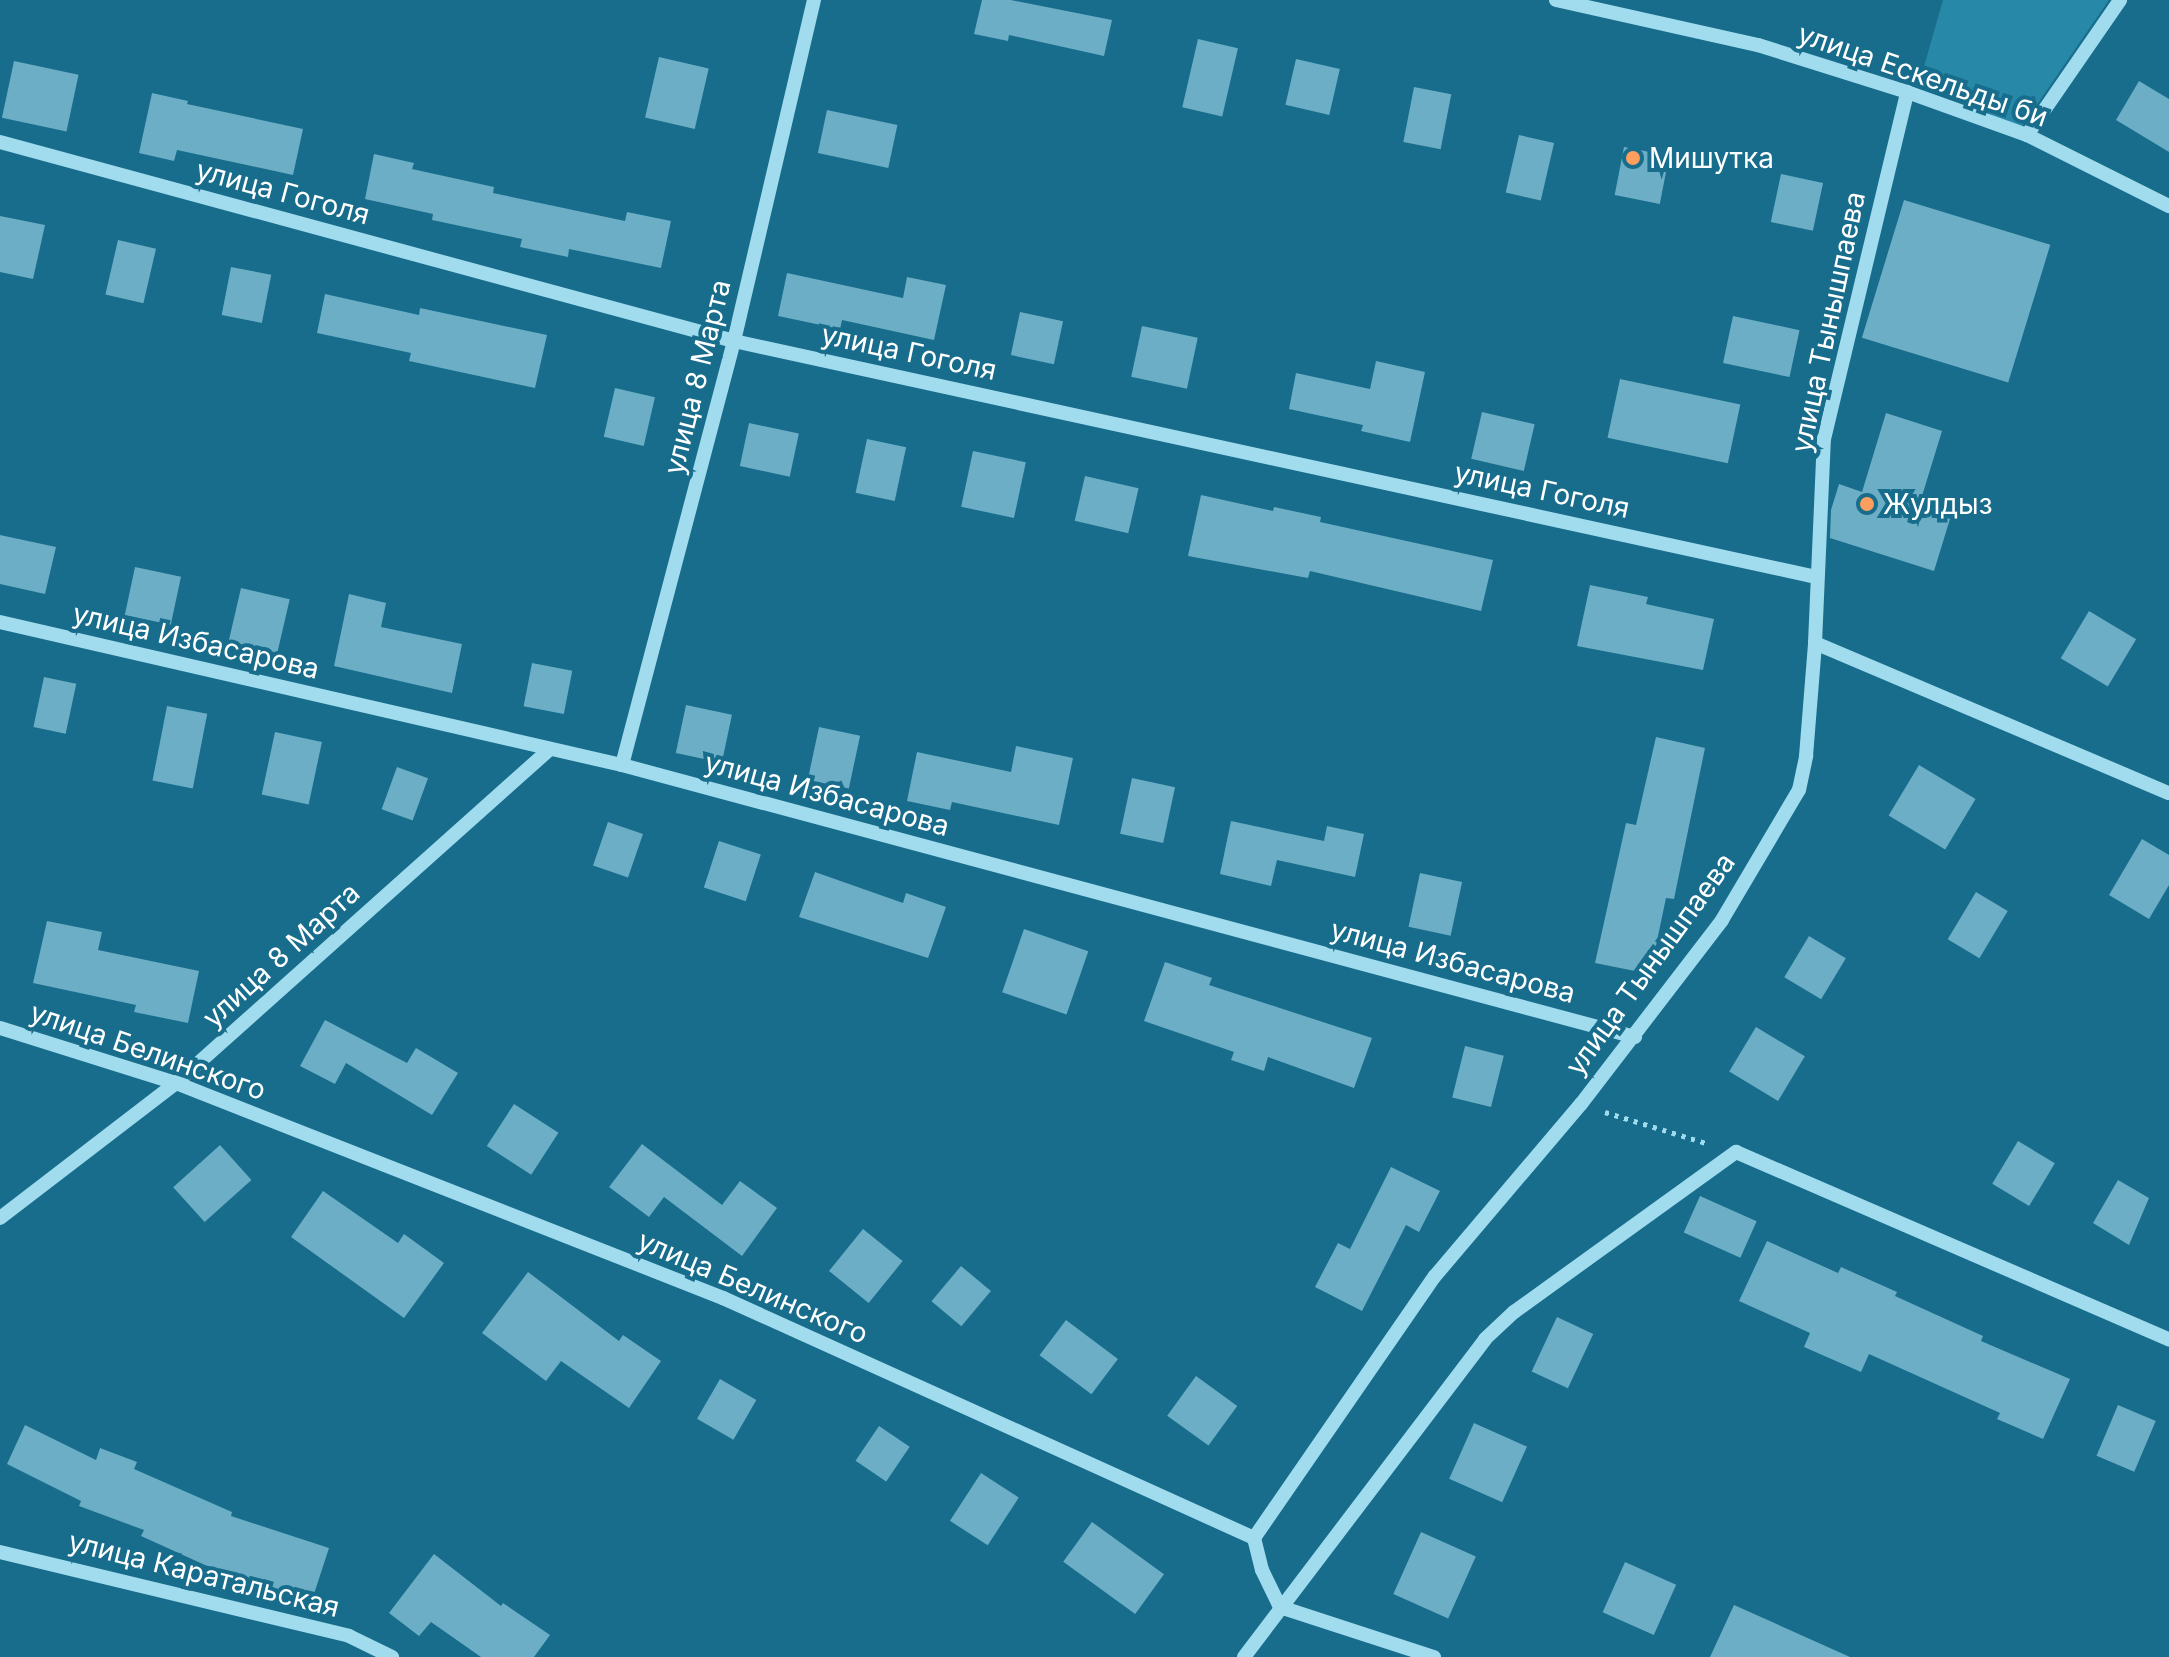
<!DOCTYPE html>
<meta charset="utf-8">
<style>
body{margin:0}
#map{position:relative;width:2169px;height:1657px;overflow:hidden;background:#176d8b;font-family:Inter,sans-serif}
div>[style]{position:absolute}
.green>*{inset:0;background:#2788a7}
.building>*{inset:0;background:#6baec5;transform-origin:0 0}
.path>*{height:5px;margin-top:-2.5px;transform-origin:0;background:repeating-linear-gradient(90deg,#a1dbee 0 4px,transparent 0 10px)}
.minor>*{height:14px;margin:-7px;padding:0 7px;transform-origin:7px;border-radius:7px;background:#a1dbee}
.dots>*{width:22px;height:22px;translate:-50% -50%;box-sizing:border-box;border:4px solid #176d8b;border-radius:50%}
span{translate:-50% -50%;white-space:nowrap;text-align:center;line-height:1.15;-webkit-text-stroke:8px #176d8b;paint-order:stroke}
.street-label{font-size:28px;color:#fff}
.poi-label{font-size:28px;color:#fff}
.left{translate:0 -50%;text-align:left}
</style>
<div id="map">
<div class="green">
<i style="clip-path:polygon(1943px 0,2109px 0,2018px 132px,1923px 70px)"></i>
</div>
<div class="building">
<i style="clip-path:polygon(982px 0,1011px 0,1112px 20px,1104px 56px,1009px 35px,1008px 41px,974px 34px)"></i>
<i style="left:1198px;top:39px;width:41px;height:70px;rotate:13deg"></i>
<i style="left:659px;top:57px;width:51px;height:62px;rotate:13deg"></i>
<i style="left:1296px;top:59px;width:45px;height:47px;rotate:13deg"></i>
<i style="left:14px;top:61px;width:66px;height:58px;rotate:12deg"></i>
<i style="clip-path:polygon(2139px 81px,2169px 99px,2169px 152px,2116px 120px)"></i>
<i style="left:1414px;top:87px;width:38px;height:56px;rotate:11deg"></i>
<i style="clip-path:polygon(152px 93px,188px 101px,187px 104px,303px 129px,293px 175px,177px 150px,174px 161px,139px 153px)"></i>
<i style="left:827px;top:110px;width:72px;height:44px;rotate:12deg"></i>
<i style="left:1519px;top:135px;width:36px;height:59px;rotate:13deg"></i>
<i style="left:1624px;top:147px;width:46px;height:49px;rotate:11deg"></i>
<i style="clip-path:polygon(374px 154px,414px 163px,412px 169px,494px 187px,493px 193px,625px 221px,627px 212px,671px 221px,661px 268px,569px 249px,568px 257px,520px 247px,522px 239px,432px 220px,433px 214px,365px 199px)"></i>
<i style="left:1781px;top:174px;width:43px;height:49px;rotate:12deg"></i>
<i style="left:1904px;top:200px;width:153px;height:144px;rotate:17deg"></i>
<i style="clip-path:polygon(0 216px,45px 225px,33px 279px,0 272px)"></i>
<i style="left:118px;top:240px;width:39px;height:56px;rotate:13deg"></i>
<i style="left:231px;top:267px;width:41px;height:49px;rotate:11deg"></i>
<i style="clip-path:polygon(787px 273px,903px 298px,907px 277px,946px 285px,934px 340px,842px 320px,840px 329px,778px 316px)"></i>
<i style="clip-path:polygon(325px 294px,419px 315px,420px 308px,547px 335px,535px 388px,409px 361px,411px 353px,317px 333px)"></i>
<i style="left:1020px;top:312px;width:44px;height:44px;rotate:12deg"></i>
<i style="left:1733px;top:316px;width:68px;height:48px;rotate:12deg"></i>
<i style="left:1142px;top:326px;width:57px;height:52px;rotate:12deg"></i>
<i style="clip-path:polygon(1376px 361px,1425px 372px,1410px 442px,1361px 431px,1363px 425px,1289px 409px,1296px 373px,1370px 389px)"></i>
<i style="left:1620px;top:379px;width:123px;height:60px;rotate:12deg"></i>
<i style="left:615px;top:388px;width:41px;height:50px;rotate:13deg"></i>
<i style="left:1482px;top:412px;width:54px;height:48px;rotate:13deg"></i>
<i style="clip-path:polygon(1886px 413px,1942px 431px,1918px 509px,1950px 519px,1934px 571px,1830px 538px,1831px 510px,1839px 484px,1862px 492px)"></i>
<i style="left:749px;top:423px;width:51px;height:44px;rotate:12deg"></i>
<i style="left:867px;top:439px;width:40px;height:55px;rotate:12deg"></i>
<i style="left:973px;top:451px;width:54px;height:57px;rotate:12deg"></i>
<i style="left:1085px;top:476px;width:55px;height:46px;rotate:13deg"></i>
<i style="clip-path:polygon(1201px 495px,1273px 511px,1274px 507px,1321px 517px,1320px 522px,1493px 560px,1481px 611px,1310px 571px,1308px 578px,1188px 556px)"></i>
<i style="clip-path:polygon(0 535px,56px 547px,45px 594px,0 584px)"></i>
<i style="left:135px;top:567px;width:47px;height:49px;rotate:12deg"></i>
<i style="clip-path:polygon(1590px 585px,1648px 597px,1646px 604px,1714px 619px,1703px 670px,1577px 646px)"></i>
<i style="left:241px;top:588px;width:50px;height:55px;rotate:13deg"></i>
<i style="clip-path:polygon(349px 594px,386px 603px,381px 627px,462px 644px,452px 693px,334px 666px)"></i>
<i style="left:2089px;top:611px;width:55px;height:55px;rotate:31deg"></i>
<i style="left:532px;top:663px;width:41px;height:44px;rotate:11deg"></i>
<i style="left:44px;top:677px;width:33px;height:51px;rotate:12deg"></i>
<i style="left:686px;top:705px;width:47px;height:49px;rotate:12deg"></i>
<i style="left:167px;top:706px;width:41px;height:76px;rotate:11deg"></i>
<i style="left:819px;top:727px;width:42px;height:54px;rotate:12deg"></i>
<i style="left:275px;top:732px;width:48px;height:64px;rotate:12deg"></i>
<i style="clip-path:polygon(1656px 737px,1705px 748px,1674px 899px,1666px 898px,1650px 974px,1595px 963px,1626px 823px,1636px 825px)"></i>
<i style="clip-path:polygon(1016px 746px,1073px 758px,1059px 825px,952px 802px,950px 810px,907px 801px,917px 752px,1011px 772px)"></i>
<i style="left:1919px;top:765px;width:66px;height:59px;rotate:31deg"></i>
<i style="left:397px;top:767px;width:33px;height:45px;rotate:20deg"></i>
<i style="left:1132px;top:778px;width:44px;height:57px;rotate:12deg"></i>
<i style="clip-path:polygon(1231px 821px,1324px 841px,1327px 826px,1364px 834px,1355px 877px,1277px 860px,1271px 886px,1220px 874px)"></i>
<i style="left:608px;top:822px;width:37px;height:46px;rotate:19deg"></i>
<i style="clip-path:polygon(2142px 839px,2169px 855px,2169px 885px,2149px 919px,2109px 895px)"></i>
<i style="left:719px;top:841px;width:44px;height:49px;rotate:18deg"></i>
<i style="clip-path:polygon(815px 872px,903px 903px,906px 893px,946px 907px,928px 958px,799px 917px)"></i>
<i style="left:1420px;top:873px;width:43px;height:55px;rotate:12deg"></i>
<i style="left:1976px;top:892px;width:37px;height:55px;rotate:31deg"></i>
<i style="clip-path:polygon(47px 921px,102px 932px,98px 950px,199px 971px,188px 1023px,134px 1012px,136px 1005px,33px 983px)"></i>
<i style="left:1024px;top:929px;width:68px;height:67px;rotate:19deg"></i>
<i style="left:1809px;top:936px;width:43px;height:48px;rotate:31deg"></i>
<i style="clip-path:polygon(1165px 962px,1212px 978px,1209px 985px,1372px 1038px,1354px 1088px,1268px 1057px,1264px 1071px,1231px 1060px,1234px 1052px,1144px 1021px)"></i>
<i style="clip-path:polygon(325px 1020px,407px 1063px,416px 1048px,458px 1073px,432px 1115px,346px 1063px,335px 1084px,300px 1066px)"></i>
<i style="left:1756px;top:1027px;width:57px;height:52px;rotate:31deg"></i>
<i style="left:1465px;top:1046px;width:40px;height:53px;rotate:14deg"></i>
<i style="left:514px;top:1104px;width:53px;height:50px;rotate:33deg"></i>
<i style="left:2018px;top:1141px;width:43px;height:50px;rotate:31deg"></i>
<i style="clip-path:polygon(642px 1144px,722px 1205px,740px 1181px,777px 1208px,742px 1256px,664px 1197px,649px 1217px,609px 1187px)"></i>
<i style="left:220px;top:1145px;width:47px;height:63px;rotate:48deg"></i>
<i style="clip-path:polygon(1391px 1167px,1440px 1191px,1419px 1232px,1406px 1225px,1362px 1311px,1315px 1287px,1338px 1243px,1350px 1249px)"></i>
<i style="clip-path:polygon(2118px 1180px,2149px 1198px,2129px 1245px,2093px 1223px)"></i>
<i style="clip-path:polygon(323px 1191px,398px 1243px,404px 1234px,444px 1263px,404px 1318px,291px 1237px)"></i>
<i style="left:1700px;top:1196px;width:62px;height:40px;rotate:24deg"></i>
<i style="left:863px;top:1229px;width:51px;height:54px;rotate:39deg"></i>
<i style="clip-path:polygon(1767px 1241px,1838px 1273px,1841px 1267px,1897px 1292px,1895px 1296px,1983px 1336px,1981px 1341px,2070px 1379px,2043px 1439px,1997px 1419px,2000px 1413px,1869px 1354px,1861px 1372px,1804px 1347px,1810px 1333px,1739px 1301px)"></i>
<i style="left:961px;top:1266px;width:39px;height:46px;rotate:40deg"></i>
<i style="clip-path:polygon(528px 1272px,619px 1341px,623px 1335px,661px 1361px,629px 1408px,561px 1361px,546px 1381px,482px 1333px)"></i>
<i style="left:1557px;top:1317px;width:40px;height:60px;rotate:25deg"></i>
<i style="left:1066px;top:1320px;width:65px;height:44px;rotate:37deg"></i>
<i style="left:1196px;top:1376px;width:51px;height:49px;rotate:36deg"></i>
<i style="left:720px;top:1379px;width:42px;height:46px;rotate:30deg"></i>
<i style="left:2118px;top:1405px;width:41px;height:55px;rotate:23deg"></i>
<i style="left:1474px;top:1423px;width:58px;height:61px;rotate:24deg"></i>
<i style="clip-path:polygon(25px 1425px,96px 1460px,100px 1448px,137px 1462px,134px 1469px,232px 1512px,231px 1516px,329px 1548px,312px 1600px,205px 1565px,141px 1536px,144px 1530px,79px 1506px,81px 1501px,7px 1464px)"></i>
<i style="left:879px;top:1426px;width:37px;height:42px;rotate:34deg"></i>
<i style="left:981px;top:1473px;width:45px;height:57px;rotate:33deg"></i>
<i style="left:1092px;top:1522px;width:89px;height:49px;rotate:36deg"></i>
<i style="left:1421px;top:1532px;width:60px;height:68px;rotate:24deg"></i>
<i style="clip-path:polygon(434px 1554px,501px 1606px,503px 1603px,550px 1635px,534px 1657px,481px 1657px,431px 1622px,419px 1636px,389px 1613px)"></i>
<i style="left:1625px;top:1562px;width:56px;height:55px;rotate:24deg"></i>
<i style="clip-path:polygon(1734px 1605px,1850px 1657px,1710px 1657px)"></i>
</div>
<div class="path">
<i style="left:1605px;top:1112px;width:106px;rotate:17.1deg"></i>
</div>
<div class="minor">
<i style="left:1556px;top:0;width:207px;rotate:12.6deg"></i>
<i style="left:1758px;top:45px;width:156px;rotate:17.5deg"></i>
<i style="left:1907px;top:92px;width:127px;rotate:19.7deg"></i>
<i style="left:2027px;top:135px;width:159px;rotate:26.6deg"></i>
<i style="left:2027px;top:135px;width:164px;rotate:-55.4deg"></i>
<i style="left:0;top:142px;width:760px;rotate:15.17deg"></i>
<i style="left:734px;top:341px;width:1107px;rotate:12.3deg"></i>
<i style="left:0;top:622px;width:638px;rotate:12.95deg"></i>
<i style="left:622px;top:765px;width:1049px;rotate:15.03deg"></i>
<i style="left:1815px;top:643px;width:384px;rotate:23deg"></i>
<i style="left:622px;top:765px;width:439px;rotate:-75.2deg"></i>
<i style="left:734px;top:341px;width:350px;rotate:-76.8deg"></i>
<i style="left:0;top:1028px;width:184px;rotate:17.4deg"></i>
<i style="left:176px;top:1083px;width:588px;rotate:21.46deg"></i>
<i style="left:723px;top:1298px;width:583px;rotate:24.32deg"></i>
<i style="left:1254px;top:1538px;width:33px;rotate:76deg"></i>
<i style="left:1262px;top:1570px;width:41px;rotate:64.1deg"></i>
<i style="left:1280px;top:1607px;width:162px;rotate:18deg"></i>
<i style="left:0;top:1218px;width:222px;rotate:-37.5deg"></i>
<i style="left:176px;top:1083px;width:501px;rotate:-41.77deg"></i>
<i style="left:1254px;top:1538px;width:318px;rotate:-55.4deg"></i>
<i style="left:1435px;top:1276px;width:226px;rotate:-49.7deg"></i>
<i style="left:1581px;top:1104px;width:232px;rotate:-52.5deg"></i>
<i style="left:1722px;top:920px;width:151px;rotate:-59.4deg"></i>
<i style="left:1799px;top:790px;width:35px;rotate:-78deg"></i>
<i style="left:1806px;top:756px;width:113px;rotate:-85.4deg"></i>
<i style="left:1815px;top:643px;width:204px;rotate:-87.5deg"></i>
<i style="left:1824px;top:439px;width:357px;rotate:-76.5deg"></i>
<i style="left:0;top:1552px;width:359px;rotate:13.5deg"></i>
<i style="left:349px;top:1636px;width:48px;rotate:26deg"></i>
<i style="left:1244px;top:1657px;width:399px;rotate:-52.8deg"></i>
<i style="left:1485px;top:1339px;width:40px;rotate:-43deg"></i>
<i style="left:1514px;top:1312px;width:274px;rotate:-35.8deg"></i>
<i style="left:1736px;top:1152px;width:472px;rotate:23.4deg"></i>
</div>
<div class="dots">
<i style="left:1633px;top:158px;background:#ff9f5e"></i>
<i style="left:1867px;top:504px;background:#ff9f5e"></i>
</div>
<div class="street-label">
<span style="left:1923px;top:75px;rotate:19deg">улица Ескельды би</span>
<span style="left:283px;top:192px;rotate:15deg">улица Гоголя</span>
<span style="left:1828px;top:322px;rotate:-78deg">улица Тынышпаева</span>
<span style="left:909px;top:352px;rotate:12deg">улица Гоголя</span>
<span style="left:697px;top:377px;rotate:-76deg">улица 8 Марта</span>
<span style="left:1542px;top:490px;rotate:12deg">улица Гоголя</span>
<span style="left:196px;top:641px;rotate:13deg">улица Избасарова</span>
<span style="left:827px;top:794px;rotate:15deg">улица Избасарова</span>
<span style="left:281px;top:955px;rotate:-42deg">улица 8 Марта</span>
<span style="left:1453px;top:961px;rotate:15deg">улица Избасарова</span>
<span style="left:1650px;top:964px;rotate:-54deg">улица Тынышпаева</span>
<span style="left:148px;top:1051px;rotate:19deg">улица Белинского</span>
<span style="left:753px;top:1287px;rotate:23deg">улица Белинского</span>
<span style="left:204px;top:1574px;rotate:14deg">улица Каратальская</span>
</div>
<div class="poi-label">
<span class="left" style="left:1649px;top:158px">Мишутка</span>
<span class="left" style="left:1883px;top:504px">Жулдыз</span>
</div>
</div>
